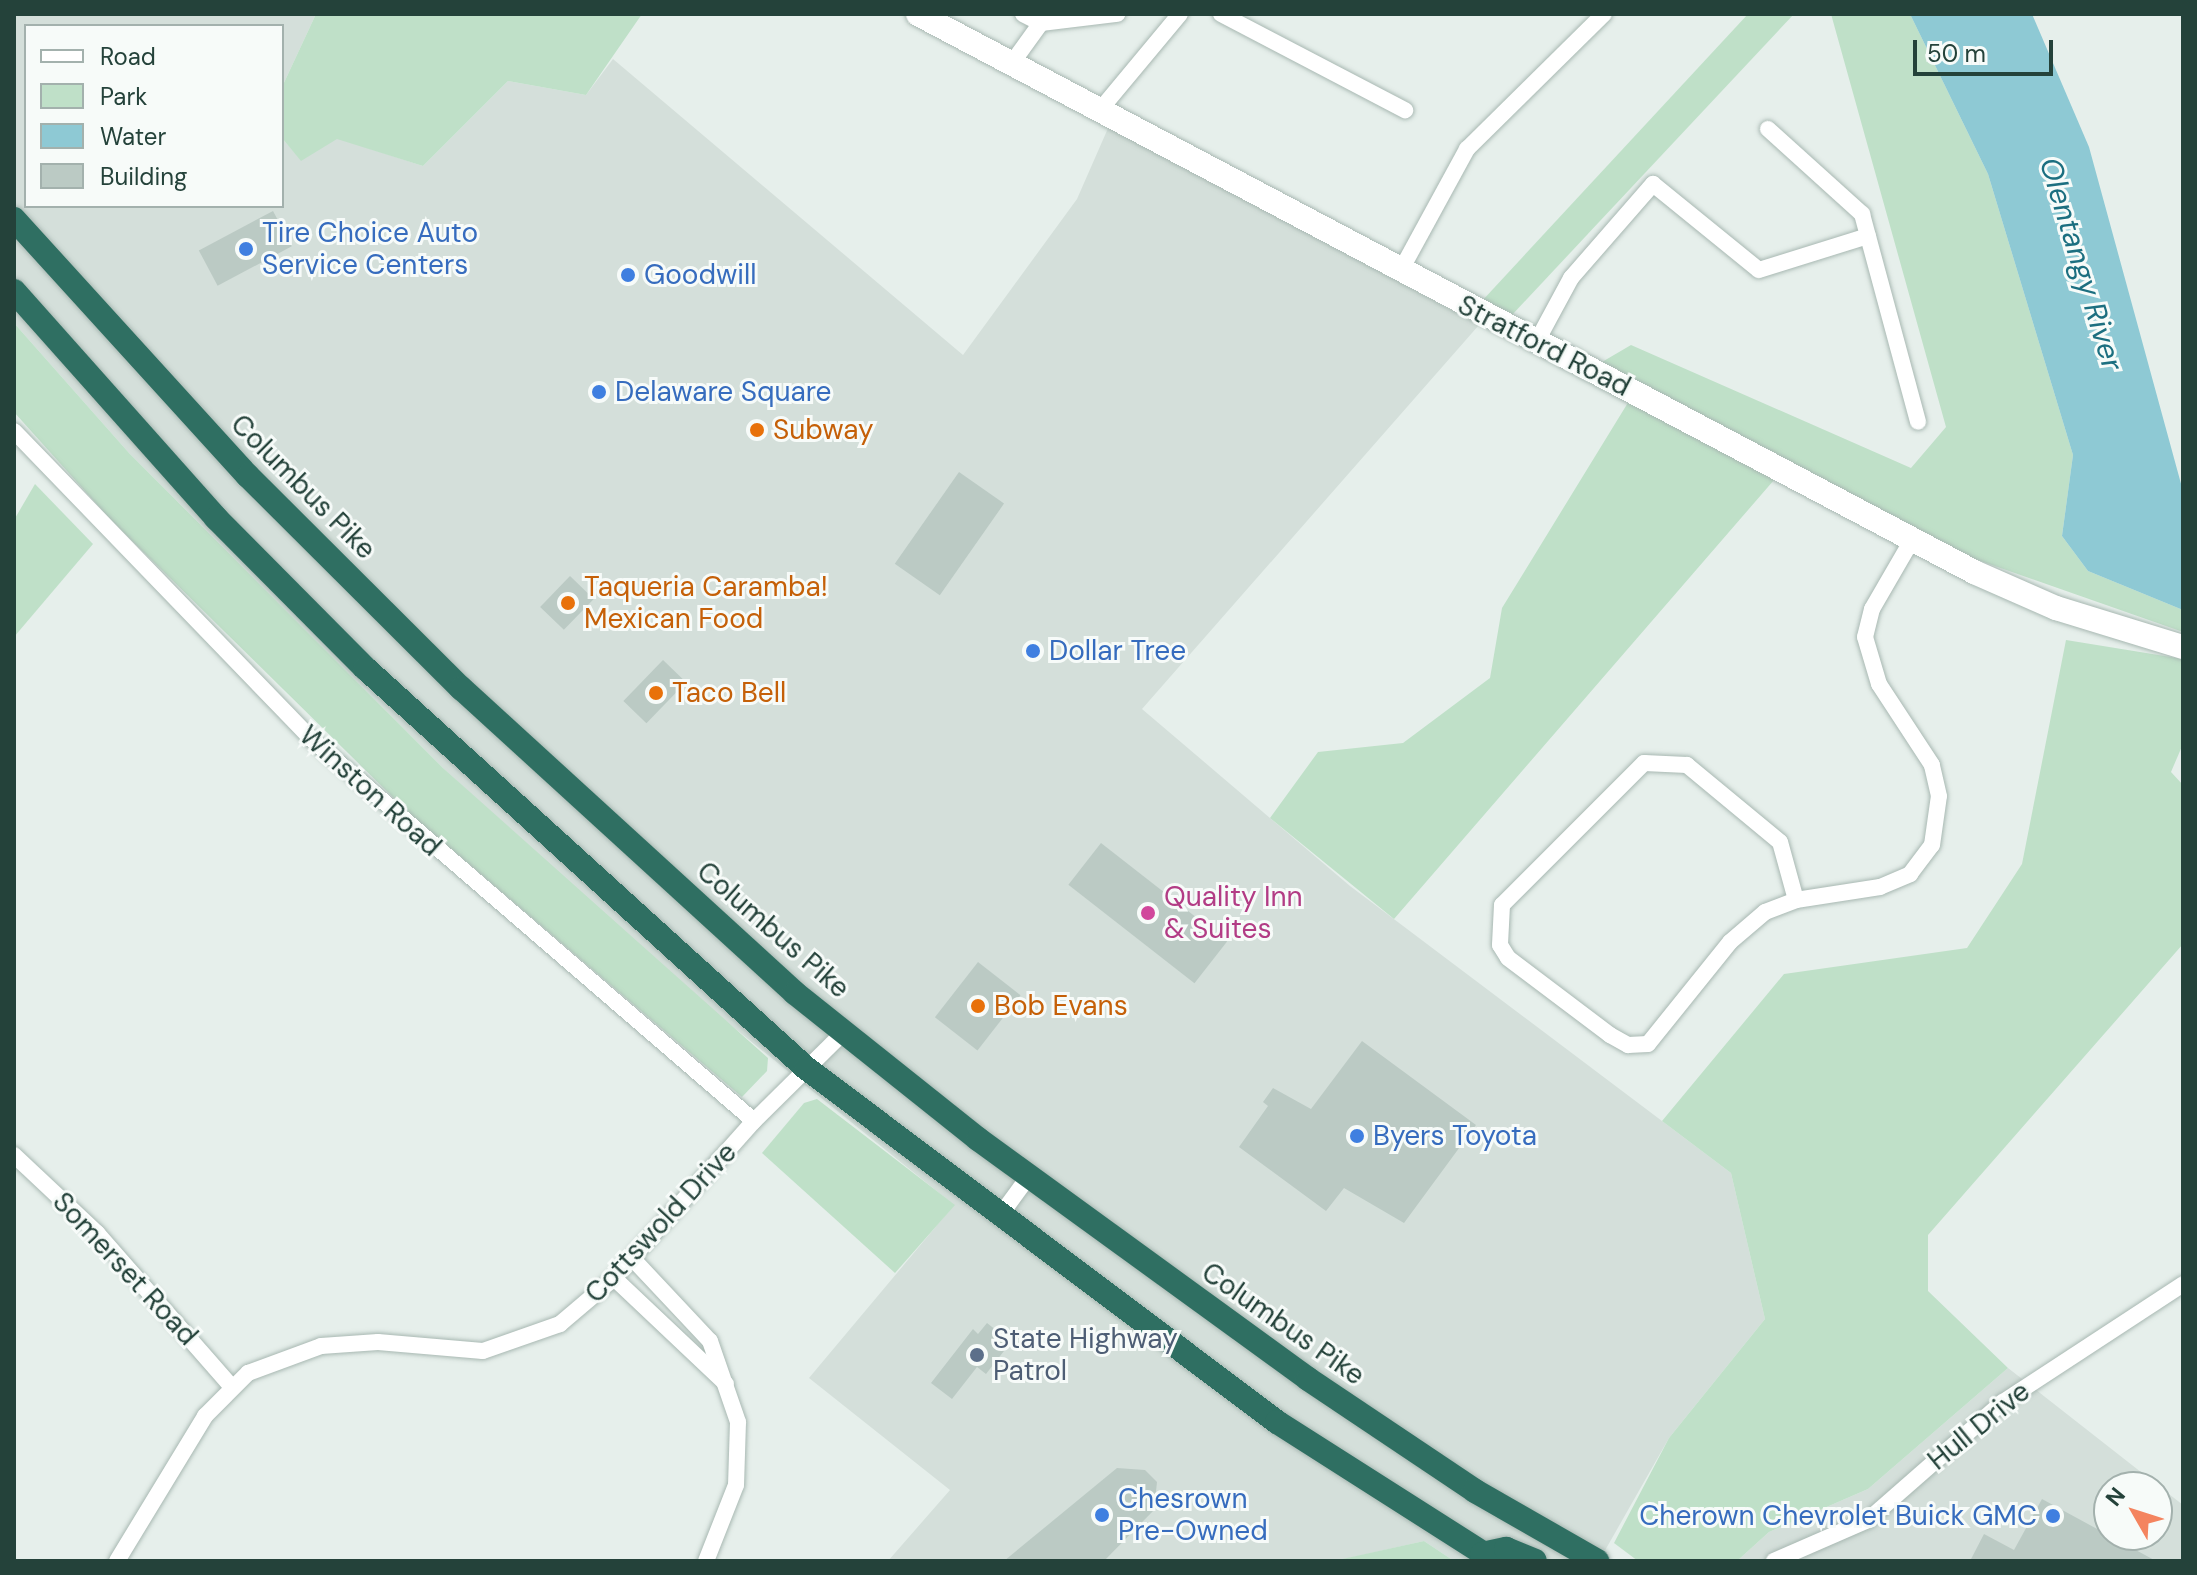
<!DOCTYPE html>
<style>
body{margin:0}
#map{position:relative;width:2197px;height:1575px;overflow:hidden;background:#e6efeb;font-family:"DM Sans",sans-serif}
div>[style]{position:absolute}
.built>*{inset:0;background:#d4dfda}
.green>*{inset:0;background:#bfe0c8}
.water>*{inset:0;background:#8ec9d4}
.building>*{inset:0;background:#bbcac4;transform-origin:0 0}
.roads{filter:drop-shadow(0 0 2px #a8b8b2) drop-shadow(0 0 2px #a8b8b2)}
.street>*{height:16px;margin:-8px;padding:0 8px;transform-origin:8px;border-radius:8px;background:#fff}
.secondary>*{height:24px;margin:-12px;padding:0 12px;transform-origin:12px;border-radius:12px;background:#fff}
.highway>*{height:24px;margin:-12px;padding:0 12px;transform-origin:12px;border-radius:12px;background:#2f6f62}
.dots>*{width:22px;height:22px;translate:-50% -50%;box-sizing:border-box;border:4px solid #f7fbf9;border-radius:50%}
span{translate:-50% -50%;white-space:nowrap;text-align:center;line-height:1.15;-webkit-text-stroke:6px #f7fbf9;paint-order:stroke}
.shop-label{font-size:28px;color:#366cbe}
.left{translate:0 -50%;text-align:left}
.right{translate:-100% -50%;text-align:right}
.street-label{font-size:28px;color:#24423a}
.food-label{font-size:28px;color:#c56008}
.hotel-label{font-size:28px;color:#b23c85}
.service-label{font-size:28px;color:#4e5e75}
.water-label{font-size:30px;color:#1c6f80;font-style:italic}
.frame{position:absolute;inset:0;border:16px solid #24423a;pointer-events:none}
.legend{position:absolute;left:24px;top:24px;width:260px;height:184px;box-sizing:border-box;background:#f7fbf9;border:2px solid #a3b1ad;margin:0;padding:10px 14px;list-style:none;font-size:24px;color:#24423a}
.legend li{display:flex;align-items:center;gap:16px;height:40px}
.legend b{width:40px;border:2px solid #a3b1ad}
.north{position:absolute;left:2093px;top:1471px;width:80px;height:80px;box-sizing:border-box;background:#f7fbf9;border:2px solid #a3b1ad;border-radius:50%;rotate:309deg;font-size:22px;font-weight:700;line-height:32px;text-align:center;color:#24423a}
.north::after{content:'';display:block;margin:auto;width:28px;height:36px;background:#f4845f;clip-path:polygon(50% 0,100% 100%,50% 72%,0 100%)}
.scale{position:absolute;left:1913px;top:40px;width:140px;height:36px;box-sizing:border-box;border:4px solid #24423a;border-top:0;padding-left:10px;font-size:24px;line-height:28px;white-space:nowrap;color:#24423a;-webkit-text-stroke:6px #f7fbf9;paint-order:stroke}
</style>
<div id="map">
<div class="built">
<i style="clip-path:polygon(14px 14px,316px 14px,282px 87px,282px 26px,26px 26px,26px 206px,282px 206px,282px 138px,301px 160px,337px 138px,423px 166px,508px 81px,586px 95px,613px 59px,963px 355px,1077px 199px,1109px 126px,1479px 325px,1142px 709px,1350px 886px,1731px 1173px,1765px 1319px,1669px 1438px,1599px 1561px,1454px 1561px,1424px 1541px,1336px 1561px,888px 1561px,950px 1490px,809px 1378px,954px 1205px,671px 977px,443px 768px,129px 453px,14px 323px)"></i>
<i style="clip-path:polygon(evenodd,2008px 1368px,2183px 1505px,2183px 1561px,1737px 1561px,1769px 1532px,1868px 1489px,2008px 1368px,2109px 1487px,2157px 1487px,2157px 1535px,2109px 1535px,2109px 1487px)"></i>
</div>
<div class="green">
<i style="clip-path:polygon(316px 14px,642px 14px,586px 95px,508px 81px,423px 166px,337px 139px,301px 161px,282px 138px,282px 87px)"></i>
<i style="clip-path:polygon(1748px 14px,1794px 14px,1511px 316px,1481px 302px)"></i>
<i style="clip-path:polygon(1831px 14px,1910px 14px,1988px 174px,2073px 455px,2062px 536px,2088px 571px,2183px 610px,2183px 632px,1955px 552px,1602px 362px,1631px 345px,1911px 468px,1946px 427px)"></i>
<i style="clip-path:polygon(14px 323px,129px 453px,443px 768px,768px 1058px,767px 1071px,742px 1097px,408px 812px,111px 520px,14px 412px)"></i>
<i style="clip-path:polygon(1629px 401px,1774px 480px,1394px 919px,1270px 818px,1318px 752px,1403px 743px,1490px 678px,1502px 608px)"></i>
<i style="clip-path:polygon(35px 484px,93px 544px,14px 637px,14px 520px)"></i>
<i style="clip-path:polygon(2066px 640px,2183px 659px,2183px 744px,2171px 772px,2183px 785px,2183px 944px,1928px 1235px,1928px 1291px,2008px 1368px,1868px 1489px,1769px 1532px,1737px 1561px,1638px 1561px,1614px 1543px,1669px 1438px,1765px 1319px,1731px 1173px,1662px 1121px,1784px 974px,1967px 948px,2022px 864px)"></i>
<i style="clip-path:polygon(817px 1099px,955px 1205px,895px 1273px,762px 1153px,804px 1103px)"></i>
<i style="clip-path:polygon(1424px 1541px,1454px 1561px,1336px 1561px,1338px 1560px)"></i>
</div>
<div class="water">
<i style="clip-path:polygon(1910px 14px,2032px 14px,2089px 147px,2183px 491px,2183px 610px,2088px 571px,2062px 536px,2073px 455px,1988px 174px)"></i>
</div>
<div class="building">
<i style="left:273px;top:211px;width:40px;height:84px;rotate:62deg"></i>
<i style="left:959px;top:472px;width:55px;height:112px;rotate:35deg"></i>
<i style="left:570px;top:576px;width:33px;height:43px;rotate:44deg"></i>
<i style="left:663px;top:660px;width:32px;height:57px;rotate:44deg"></i>
<i style="left:1101px;top:843px;width:160px;height:53px;rotate:38deg"></i>
<i style="left:978px;top:962px;width:54px;height:70px;rotate:38deg"></i>
<i style="clip-path:polygon(1362px 1041px,1476px 1125px,1404px 1223px,1344px 1188px,1326px 1211px,1239px 1147px,1268px 1106px,1263px 1102px,1273px 1088px,1311px 1109px)"></i>
<i style="clip-path:polygon(987px 1323px,1011px 1342px,986px 1374px,977px 1367px,952px 1399px,931px 1383px,973px 1329px,978px 1334px)"></i>
<i style="clip-path:polygon(1117px 1468px,1145px 1470px,1157px 1482px,1154px 1510px,1104px 1561px,1004px 1561px)"></i>
<i style="clip-path:polygon(2042px 1499px,2156px 1561px,1970px 1561px,1984px 1534px,2014px 1550px)"></i>
</div>
<div class="roads">
<div class="street">
<i style="left:1023px;top:14px;width:20px;rotate:27deg"></i>
<i style="left:1041px;top:23px;width:77px;rotate:-6.8deg"></i>
<i style="left:1221px;top:14px;width:208px;rotate:27.6deg"></i>
<i style="left:1012px;top:63px;width:49px;rotate:-54.1deg"></i>
<i style="left:1100px;top:110px;width:125px;rotate:-50.2deg"></i>
<i style="left:1768px;top:129px;width:127px;rotate:42.1deg"></i>
<i style="left:1862px;top:214px;width:215px;rotate:74.9deg"></i>
<i style="left:1401px;top:270px;width:138px;rotate:-61.4deg"></i>
<i style="left:1467px;top:149px;width:192px;rotate:-44.6deg"></i>
<i style="left:1537px;top:341px;width:72px;rotate:-61.6deg"></i>
<i style="left:1571px;top:278px;width:125px;rotate:-48.9deg"></i>
<i style="left:1653px;top:184px;width:136px;rotate:39.1deg"></i>
<i style="left:1759px;top:270px;width:114px;rotate:-17.3deg"></i>
<i style="left:14px;top:431px;width:426px;rotate:46deg"></i>
<i style="left:310px;top:738px;width:586px;rotate:40.78deg"></i>
<i style="left:1796px;top:900px;width:60px;rotate:-105.4deg"></i>
<i style="left:1780px;top:842px;width:121px;rotate:-140.4deg"></i>
<i style="left:1687px;top:765px;width:43px;rotate:-177.3deg"></i>
<i style="left:1644px;top:763px;width:201px;rotate:135deg"></i>
<i style="left:1502px;top:905px;width:40px;rotate:92.9deg"></i>
<i style="left:1500px;top:945px;width:15px;rotate:58deg"></i>
<i style="left:1508px;top:958px;width:128px;rotate:37deg"></i>
<i style="left:1610px;top:1035px;width:21px;rotate:29deg"></i>
<i style="left:1628px;top:1045px;width:20px;rotate:-3deg"></i>
<i style="left:1648px;top:1044px;width:131px;rotate:-51.2deg"></i>
<i style="left:1730px;top:942px;width:46px;rotate:-40.6deg"></i>
<i style="left:1765px;top:912px;width:33px;rotate:-21deg"></i>
<i style="left:1796px;top:900px;width:85px;rotate:-8.8deg"></i>
<i style="left:1880px;top:887px;width:33px;rotate:-23deg"></i>
<i style="left:1910px;top:874px;width:36px;rotate:-53deg"></i>
<i style="left:1932px;top:845px;width:49px;rotate:-81.9deg"></i>
<i style="left:1939px;top:796px;width:32px;rotate:-103deg"></i>
<i style="left:1932px;top:765px;width:97px;rotate:-123.2deg"></i>
<i style="left:1879px;top:684px;width:49px;rotate:-106.6deg"></i>
<i style="left:1865px;top:637px;width:29px;rotate:-76deg"></i>
<i style="left:1872px;top:609px;width:80px;rotate:-59.9deg"></i>
<i style="left:14px;top:1155px;width:114px;rotate:43.2deg"></i>
<i style="left:97px;top:1233px;width:205px;rotate:48.8deg"></i>
<i style="left:999px;top:1217px;width:51px;rotate:-53.8deg"></i>
<i style="left:632px;top:1258px;width:114px;rotate:46.8deg"></i>
<i style="left:710px;top:1341px;width:86px;rotate:70.9deg"></i>
<i style="left:738px;top:1422px;width:63px;rotate:91.8deg"></i>
<i style="left:736px;top:1485px;width:82px;rotate:111.5deg"></i>
<i style="left:614px;top:1278px;width:154px;rotate:43.4deg"></i>
<i style="left:117px;top:1561px;width:170px;rotate:-58.7deg"></i>
<i style="left:205px;top:1416px;width:61px;rotate:-45deg"></i>
<i style="left:248px;top:1373px;width:78px;rotate:-20.3deg"></i>
<i style="left:321px;top:1346px;width:57px;rotate:-4deg"></i>
<i style="left:378px;top:1342px;width:105px;rotate:4.9deg"></i>
<i style="left:483px;top:1351px;width:82px;rotate:-19.3deg"></i>
<i style="left:560px;top:1324px;width:71px;rotate:-40.4deg"></i>
<i style="left:614px;top:1278px;width:210px;rotate:-48.3deg"></i>
<i style="left:754px;top:1121px;width:128px;rotate:-44.7deg"></i>
<i style="left:1774px;top:1561px;width:103px;rotate:-23.6deg"></i>
<i style="left:1868px;top:1520px;width:179px;rotate:-41.2deg"></i>
<i style="left:2003px;top:1402px;width:215px;rotate:-33.2deg"></i>
</div>
<div class="secondary">
<i style="left:918px;top:14px;width:1194px;rotate:27.85deg"></i>
<i style="left:1974px;top:572px;width:90px;rotate:23.7deg"></i>
<i style="left:2056px;top:608px;width:133px;rotate:17.1deg"></i>
</div>
<div class="highway">
<i style="left:14px;top:219px;width:348px;rotate:47.7deg"></i>
<i style="left:248px;top:476px;width:301px;rotate:44.9deg"></i>
<i style="left:461px;top:688px;width:452px;rotate:42.4deg"></i>
<i style="left:795px;top:993px;width:234px;rotate:38.6deg"></i>
<i style="left:978px;top:1139px;width:408px;rotate:36deg"></i>
<i style="left:1308px;top:1379px;width:201px;rotate:33.8deg"></i>
<i style="left:1475px;top:1491px;width:141px;rotate:29.8deg"></i>
<i style="left:14px;top:291px;width:304px;rotate:48.3deg"></i>
<i style="left:216px;top:518px;width:211px;rotate:45.2deg"></i>
<i style="left:365px;top:668px;width:595px;rotate:42.21deg"></i>
<i style="left:806px;top:1068px;width:589px;rotate:36.93deg"></i>
<i style="left:1277px;top:1422px;width:259px;rotate:32.5deg"></i>
<i style="left:1482px;top:1554px;width:25px;rotate:-12deg"></i>
<i style="left:1506px;top:1549px;width:31px;rotate:22deg"></i>
</div>
</div>
<div class="dots">
<i style="left:246px;top:249px;background:#3f7fe0"></i>
<i style="left:628px;top:275px;background:#3f7fe0"></i>
<i style="left:599px;top:392px;background:#3f7fe0"></i>
<i style="left:757px;top:430px;background:#e8710a"></i>
<i style="left:568px;top:603px;background:#e8710a"></i>
<i style="left:1033px;top:651px;background:#3f7fe0"></i>
<i style="left:656px;top:693px;background:#e8710a"></i>
<i style="left:1148px;top:913px;background:#d1479c"></i>
<i style="left:978px;top:1006px;background:#e8710a"></i>
<i style="left:1357px;top:1136px;background:#3f7fe0"></i>
<i style="left:977px;top:1355px;background:#5c6f8a"></i>
<i style="left:1102px;top:1515px;background:#3f7fe0"></i>
<i style="left:2053px;top:1516px;background:#3f7fe0"></i>
</div>
<div class="shop-label">
<span class="left" style="left:262px;top:249px">Tire Choice Auto<br>Service Centers</span>
<span class="left" style="left:644px;top:275px">Goodwill</span>
<span class="left" style="left:615px;top:392px">Delaware Square</span>
<span class="left" style="left:1049px;top:651px">Dollar Tree</span>
<span class="left" style="left:1373px;top:1136px">Byers Toyota</span>
<span class="left" style="left:1118px;top:1515px">Chesrown<br>Pre-Owned</span>
<span class="right" style="left:2037px;top:1516px">Cherown Chevrolet Buick GMC</span>
</div>
<div class="street-label">
<span style="left:1544px;top:346px;rotate:27deg">Stratford Road</span>
<span style="left:303px;top:487px;rotate:45deg">Columbus Pike</span>
<span style="left:370px;top:791px;rotate:42deg">Winston Road</span>
<span style="left:773px;top:930px;rotate:41deg">Columbus Pike</span>
<span style="left:661px;top:1223px;rotate:-47deg">Cottswold Drive</span>
<span style="left:125px;top:1269px;rotate:47deg">Somerset Road</span>
<span style="left:1283px;top:1324px;rotate:35deg">Columbus Pike</span>
<span style="left:1979px;top:1426px;rotate:-39deg">Hull Drive</span>
</div>
<div class="food-label">
<span class="left" style="left:773px;top:430px">Subway</span>
<span class="left" style="left:584px;top:603px">Taqueria Caramba!<br>Mexican Food</span>
<span class="left" style="left:672px;top:693px">Taco Bell</span>
<span class="left" style="left:994px;top:1006px">Bob Evans</span>
</div>
<div class="hotel-label">
<span class="left" style="left:1164px;top:913px">Quality Inn<br>&amp; Suites</span>
</div>
<div class="service-label">
<span class="left" style="left:993px;top:1355px">State Highway<br>Patrol</span>
</div>
<div class="water-label">
<span style="left:2081px;top:264px;rotate:73deg">Olentangy River</span>
</div>
<div class="frame"></div>
<ul class="legend">
<li><b style="height:10px;background:#fff"></b>Road</li>
<li><b style="height:22px;background:#bfe0c8"></b>Park</li>
<li><b style="height:22px;background:#8ec9d4"></b>Water</li>
<li><b style="height:22px;background:#bbcac4"></b>Building</li>
</ul>
<div class="north">N</div>
<div class="scale">50 m</div>
</div>
